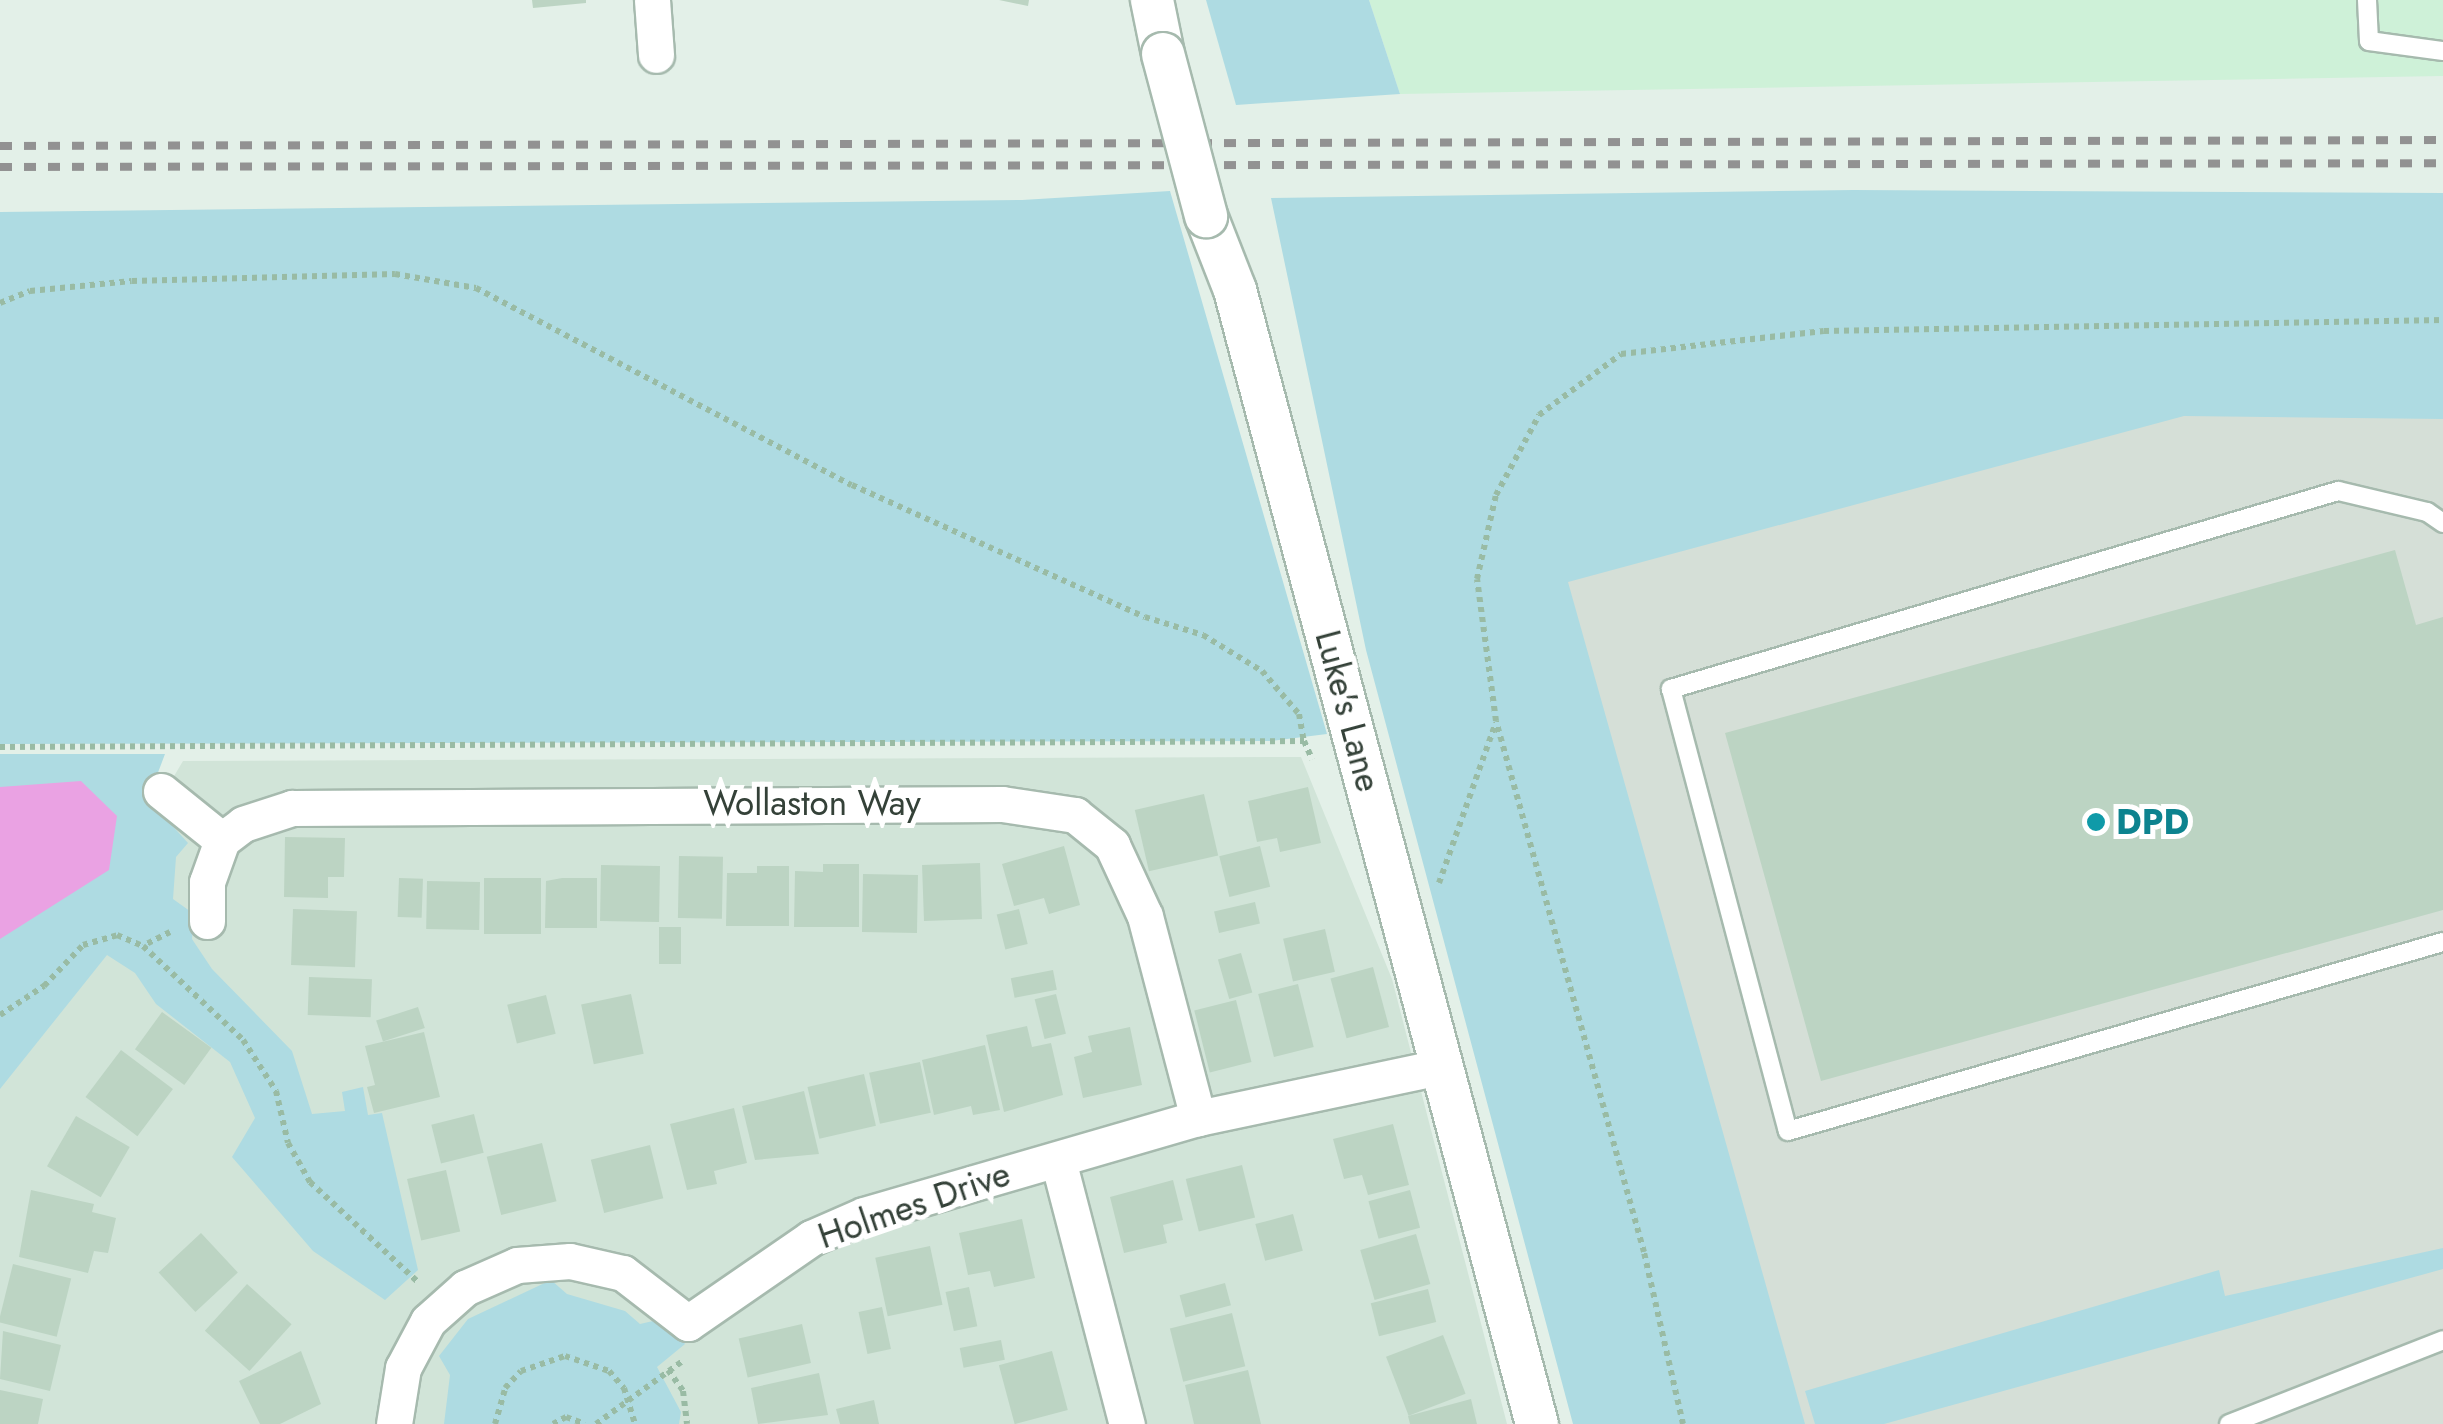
<!DOCTYPE html>
<html>
<head>
<meta charset="utf-8">
<style>
	body { margin:0 }
	#map { position:relative; width:2443px; height:1424px; overflow:hidden; background:#e3f0e8; font-family:Jost,sans-serif }
	div>[style] { position:absolute }
	[style*='--x'] { left:calc(var(--x)*1px); top:calc(var(--y)*1px); width:calc(var(--w)*1px); rotate:calc(var(--a)*1deg) }
	.residential>* { inset:0; background:#d1e4d8 }
	.commercial>* { inset:0; background:#cef1d8 }
	.industrial>* { inset:0; background:#d5dfd7 }
	.green>* { inset:0; background:#aedbe2 }
	.water>* { inset:0; background:#eaa2e3 }
	.building>* { inset:0; background:#bcd4c3; transform-origin:0 0 }
	.path>* { height:6px; margin-top:-3px; transform-origin:0; background:repeating-linear-gradient(90deg,#99bba4 0 5px,transparent 0 10px) }
	.roads { filter:drop-shadow(2px 0 #a6baae) drop-shadow(-2px 0 #a6baae) drop-shadow(0 2px #a6baae) drop-shadow(0 -2px #a6baae) }
	.service>* { height:18px; margin:-9px; padding:0 9px; transform-origin:9px; border-radius:9px; background:#fff }
	.minor>* { height:35px; margin:-17.5px; padding:0 17.5px; transform-origin:17.5px; border-radius:17.5px; background:#fff }
	.tertiary>* { height:42px; margin:-21px; padding:0 21px; transform-origin:21px; border-radius:21px; background:#fff }
	.rail>* { height:8px; margin-top:-4px; transform-origin:0; background:repeating-linear-gradient(90deg,#929292 0 12px,transparent 0 24px) }
	.bridges { filter:drop-shadow(2px 0 #a6baae) drop-shadow(-2px 0 #a6baae) drop-shadow(0 2px #a6baae) drop-shadow(0 -2px #a6baae) }
	.tertiary-bridge>* { height:42px; margin:-21px; padding:0 21px; transform-origin:21px; border-radius:21px; background:#fff }
	.dots>* { width:28px; height:28px; translate:-50% -50%; box-sizing:border-box; border:5px solid #fff; border-radius:50% }
	span { translate:-50% -50%; white-space:nowrap; text-align:center; line-height:1.15; -webkit-text-stroke:10px #fff; paint-order:stroke }
	.street-label { font-size:35px; color:#344138 }
	.culture-label { font-size:35px; color:#0d838f; font-weight:700 }
	.left { translate:0 -50%; text-align:left }
</style>
</head>
<body>
<div id="map">
	<div class="residential">
		<i style="clip-path:polygon(1301px 757px,1392px 979px,1507px 1424px,0 1424px,0 954px,112px 881px,183px 761px)"></i>
	</div>
	<div class="commercial">
		<i style="clip-path:polygon(1369px 0,2443px 0,2443px 76px,1400px 94px)"></i>
	</div>
	<div class="industrial">
		<i style="clip-path:polygon(2443px 329px,2443px 1424px,1709px 1424px,1575px 935px,1554px 417px)"></i>
	</div>
	<div class="green">
		<i style="clip-path:polygon(1206px 0,1369px 0,1400px 94px,1236px 105px)"></i>
		<i style="clip-path:polygon(1853px 190px,2443px 193px,2443px 419px,2184px 416px,1568px 582px,1805px 1424px,1573px 1424px,1366px 650px,1271px 198px)"></i>
		<i style="clip-path:polygon(1170px 191px,1327px 734px,1271px 741px,0 744px,0 212px,1022px 200px)"></i>
		<i style="clip-path:polygon(0 754px,165px 754px,148px 799px,188px 843px,176px 857px,173px 899px,194px 914px,192px 939px,212px 969px,292px 1051px,312px 1114px,345px 1111px,342px 1092px,363px 1087px,368px 1115px,382px 1113px,418px 1270px,385px 1300px,313px 1251px,232px 1157px,255px 1118px,230px 1062px,156px 1004px,135px 973px,107px 955px,0 1089px)"></i>
		<i style="clip-path:polygon(2443px 1248px,2443px 1269px,1884px 1424px,1815px 1424px,1805px 1391px,2219px 1270px,2225px 1296px)"></i>
		<i style="clip-path:polygon(551px 1280px,567px 1294px,625px 1311px,640px 1324px,666px 1318px,685px 1344px,657px 1367px,681px 1412px,679px 1424px,444px 1424px,450px 1375px,439px 1356px,468px 1319px)"></i>
	</div>
	<div class="water">
		<i style="clip-path:polygon(81px 781px,117px 816px,109px 870px,0 939px,0 787px)"></i>
	</div>
	<div class="building">
		<i style="clip-path:polygon(532px 0,586px 0,586px 3px,533px 8px)"></i>
		<i style="clip-path:polygon(999px 0,1029px 0,1028px 6px)"></i>
		<i style="clip-path:polygon(2395px 550px,2416px 625px,2443px 617px,2443px 910px,1821px 1081px,1725px 733px)"></i>
		<i style="clip-path:polygon(1308px 787px,1321px 843px,1280px 852px,1277px 838px,1257px 842px,1248px 801px)"></i>
		<i style="left:1204px;top:794px;width:63px;height:71px;rotate:77deg"></i>
		<i style="clip-path:polygon(285px 837px,345px 838px,344px 877px,328px 877px,328px 898px,284px 897px)"></i>
		<i style="clip-path:polygon(1064px 846px,1080px 905px,1049px 914px,1044px 898px,1014px 906px,1002px 864px)"></i>
		<i style="left:1260px;top:846px;width:42px;height:42px;rotate:76deg"></i>
		<i style="left:679px;top:856px;width:44px;height:62px;rotate:1deg"></i>
		<i style="left:980px;top:863px;width:56px;height:58px;rotate:88deg"></i>
		<i style="clip-path:polygon(823px 864px,859px 864px,859px 927px,794px 927px,795px 871px,823px 872px)"></i>
		<i style="left:660px;top:866px;width:56px;height:59px;rotate:91deg"></i>
		<i style="clip-path:polygon(757px 866px,789px 866px,789px 926px,726px 926px,727px 873px,757px 873px)"></i>
		<i style="left:863px;top:874px;width:55px;height:58px;rotate:1deg"></i>
		<i style="left:399px;top:878px;width:24px;height:39px;rotate:2deg"></i>
		<i style="left:484px;top:878px;width:57px;height:56px"></i>
		<i style="clip-path:polygon(562px 878px,597px 878px,597px 928px,545px 928px,546px 881px)"></i>
		<i style="left:427px;top:881px;width:53px;height:48px;rotate:1deg"></i>
		<i style="left:1255px;top:902px;width:22px;height:42px;rotate:77deg"></i>
		<i style="left:293px;top:909px;width:64px;height:56px;rotate:2deg"></i>
		<i style="left:1019px;top:909px;width:36px;height:23px;rotate:76deg"></i>
		<i style="left:659px;top:927px;width:22px;height:37px"></i>
		<i style="left:1325px;top:929px;width:44px;height:43px;rotate:77deg"></i>
		<i style="left:1241px;top:953px;width:41px;height:24px;rotate:74deg"></i>
		<i style="left:1373px;top:967px;width:62px;height:44px;rotate:75deg"></i>
		<i style="left:1053px;top:970px;width:20px;height:43px;rotate:79deg"></i>
		<i style="left:309px;top:977px;width:63px;height:38px;rotate:2deg"></i>
		<i style="left:1298px;top:984px;width:65px;height:41px;rotate:76deg"></i>
		<i style="left:631px;top:994px;width:61px;height:51px;rotate:78deg"></i>
		<i style="left:1056px;top:994px;width:41px;height:22px;rotate:76deg"></i>
		<i style="left:546px;top:995px;width:40px;height:40px;rotate:76deg"></i>
		<i style="left:1236px;top:1000px;width:64px;height:43px;rotate:76deg"></i>
		<i style="left:418px;top:1007px;width:22px;height:44px;rotate:72deg"></i>
		<i style="left:162px;top:1012px;width:61px;height:46px;rotate:36deg"></i>
		<i style="clip-path:polygon(1027px 1026px,1032px 1047px,1051px 1043px,1063px 1095px,1004px 1112px,986px 1035px)"></i>
		<i style="clip-path:polygon(1130px 1027px,1142px 1085px,1083px 1098px,1074px 1057px,1092px 1052px,1088px 1036px)"></i>
		<i style="clip-path:polygon(424px 1032px,440px 1097px,374px 1113px,367px 1087px,375px 1085px,365px 1046px)"></i>
		<i style="clip-path:polygon(985px 1045px,1000px 1110px,973px 1115px,971px 1106px,934px 1115px,922px 1060px)"></i>
		<i style="left:121px;top:1050px;width:65px;height:59px;rotate:37deg"></i>
		<i style="left:920px;top:1062px;width:52px;height:52px;rotate:78deg"></i>
		<i style="left:864px;top:1074px;width:53px;height:58px;rotate:77deg"></i>
		<i style="clip-path:polygon(804px 1091px,819px 1154px,755px 1160px,742px 1106px)"></i>
		<i style="clip-path:polygon(734px 1108px,747px 1163px,714px 1171px,717px 1184px,687px 1190px,670px 1124px)"></i>
		<i style="left:474px;top:1114px;width:40px;height:44px;rotate:76deg"></i>
		<i style="left:76px;top:1116px;width:62px;height:58px;rotate:30deg"></i>
		<i style="clip-path:polygon(1393px 1124px,1409px 1185px,1368px 1195px,1362px 1175px,1344px 1179px,1333px 1139px)"></i>
		<i style="left:542px;top:1143px;width:60px;height:57px;rotate:76deg"></i>
		<i style="left:650px;top:1145px;width:55px;height:61px;rotate:76deg"></i>
		<i style="left:1242px;top:1165px;width:54px;height:58px;rotate:76deg"></i>
		<i style="left:446px;top:1170px;width:63px;height:40px;rotate:77deg"></i>
		<i style="clip-path:polygon(1173px 1180px,1183px 1220px,1163px 1225px,1167px 1243px,1124px 1253px,1110px 1197px)"></i>
		<i style="clip-path:polygon(31px 1190px,94px 1204px,92px 1212px,116px 1218px,108px 1253px,94px 1251px,88px 1273px,19px 1257px)"></i>
		<i style="left:1410px;top:1190px;width:39px;height:43px;rotate:75deg"></i>
		<i style="left:1293px;top:1214px;width:38px;height:39px;rotate:75deg"></i>
		<i style="clip-path:polygon(1022px 1219px,1035px 1278px,994px 1287px,990px 1271px,968px 1275px,959px 1233px)"></i>
		<i style="left:201px;top:1233px;width:54px;height:58px;rotate:47deg"></i>
		<i style="left:1416px;top:1234px;width:52px;height:58px;rotate:74deg"></i>
		<i style="left:930px;top:1246px;width:60px;height:56px;rotate:78deg"></i>
		<i style="left:13px;top:1264px;width:60px;height:60px;rotate:14deg"></i>
		<i style="left:1225px;top:1283px;width:23px;height:47px;rotate:75deg"></i>
		<i style="left:247px;top:1284px;width:60px;height:63px;rotate:42deg"></i>
		<i style="left:969px;top:1287px;width:40px;height:24px;rotate:78deg"></i>
		<i style="left:1428px;top:1289px;width:34px;height:59px;rotate:76deg"></i>
		<i style="left:882px;top:1307px;width:43px;height:24px;rotate:78deg"></i>
		<i style="left:1232px;top:1313px;width:55px;height:64px;rotate:76deg"></i>
		<i style="left:802px;top:1324px;width:40px;height:65px;rotate:77deg"></i>
		<i style="clip-path:polygon(3px 1331px,61px 1345px,50px 1391px,0 1379px)"></i>
		<i style="left:1443px;top:1335px;width:63px;height:61px;rotate:69deg"></i>
		<i style="left:1001px;top:1340px;width:20px;height:42px;rotate:79deg"></i>
		<i style="clip-path:polygon(301px 1351px,321px 1404px,280px 1424px,260px 1424px,239px 1381px)"></i>
		<i style="left:1052px;top:1351px;width:61px;height:55px;rotate:75deg"></i>
		<i style="clip-path:polygon(1248px 1370px,1261px 1424px,1194px 1424px,1185px 1385px)"></i>
		<i style="clip-path:polygon(819px 1373px,828px 1415px,758px 1424px,751px 1388px)"></i>
		<i style="clip-path:polygon(0 1390px,43px 1399px,38px 1424px,0 1424px)"></i>
		<i style="clip-path:polygon(1471px 1399px,1477px 1424px,1410px 1424px,1408px 1416px)"></i>
		<i style="clip-path:polygon(874px 1400px,879px 1424px,840px 1424px,836px 1409px)"></i>
	</div>
	<div class="path">
		<i style="--x:0;--y:303;--w:32;--a:-22"></i>
		<i style="--x:30;--y:291;--w:102;--a:-5.6"></i>
		<i style="--x:132;--y:281;--w:263;--a:-1.5"></i>
		<i style="--x:395;--y:274;--w:82;--a:9.8"></i>
		<i style="--x:476;--y:288;--w:424;--a:27.7"></i>
		<i style="--x:852;--y:485;--w:321;--a:24.3"></i>
		<i style="--x:1145;--y:617;--w:61;--a:17.2"></i>
		<i style="--x:1203;--y:635;--w:69;--a:31.4"></i>
		<i style="--x:1262;--y:671;--w:57;--a:49.3"></i>
		<i style="--x:1299;--y:714;--w:27;--a:80"></i>
		<i style="--x:0;--y:747;--w:1304;--a:-0.26"></i>
		<i style="--x:1304;--y:741;--w:20;--a:66"></i>
		<i style="--x:1439;--y:883;--w:168;--a:-70.5"></i>
		<i style="--x:170;--y:932;--w:30;--a:153"></i>
		<i style="--x:143;--y:946;--w:137;--a:43.2"></i>
		<i style="--x:243;--y:1040;--w:61;--a:57.1"></i>
		<i style="--x:276;--y:1091;--w:53;--a:77"></i>
		<i style="--x:288;--y:1143;--w:45;--a:60.6"></i>
		<i style="--x:310;--y:1182;--w:146;--a:42.8"></i>
		<i style="--x:0;--y:1015;--w:53;--a:-33.4"></i>
		<i style="--x:44;--y:986;--w:57;--a:-46.4"></i>
		<i style="--x:83;--y:945;--w:35;--a:-16"></i>
		<i style="--x:117;--y:935;--w:28;--a:23"></i>
		<i style="--x:668;--y:1370;--w:26;--a:54"></i>
		<i style="--x:683;--y:1391;--w:33;--a:83"></i>
		<i style="--x:495;--y:1424;--w:37;--a:-74"></i>
		<i style="--x:505;--y:1388;--w:23;--a:-47"></i>
		<i style="--x:521;--y:1371;--w:46;--a:-18.8"></i>
		<i style="--x:565;--y:1356;--w:46;--a:18.8"></i>
		<i style="--x:609;--y:1371;--w:23;--a:49"></i>
		<i style="--x:624;--y:1388;--w:38;--a:73"></i>
		<i style="--x:553;--y:1424;--w:15;--a:-28"></i>
		<i style="--x:566;--y:1417;--w:20;--a:20"></i>
		<i style="--x:596;--y:1424;--w:109;--a:-36"></i>
		<i style="--x:1683;--y:1424;--w:176;--a:-102.8"></i>
		<i style="--x:1644;--y:1252;--w:551;--a:-105.57"></i>
		<i style="--x:1496;--y:721;--w:143;--a:-97.6"></i>
		<i style="--x:1477;--y:579;--w:86;--a:-77.3"></i>
		<i style="--x:1496;--y:495;--w:91;--a:-61.7"></i>
		<i style="--x:1539;--y:415;--w:102;--a:-36.6"></i>
		<i style="--x:1621;--y:354;--w:204;--a:-6.5"></i>
		<i style="--x:1824;--y:331;--w:619;--a:-1.02"></i>
	</div>
	<div class="roads">
		<div class="service">
			<i style="--x:2367;--y:0;--w:41;--a:87.2"></i>
			<i style="--x:2369;--y:41;--w:75;--a:7.7"></i>
			<i style="--x:2443;--y:523;--w:19;--a:-145"></i>
			<i style="--x:2427;--y:512;--w:91;--a:-166.7"></i>
			<i style="--x:2338;--y:491;--w:696;--a:163.47"></i>
			<i style="--x:1671;--y:689;--w:457;--a:75.2"></i>
			<i style="--x:1788;--y:1131;--w:682;--a:-16.1"></i>
			<i style="--x:2229;--y:1424;--w:230;--a:-21.4"></i>
		</div>
		<div class="minor">
			<i style="--x:652;--y:0;--w:55;--a:85.8"></i>
			<i style="--x:161;--y:791;--w:78;--a:38.8"></i>
			<i style="--x:207;--y:921;--w:39;--a:-90"></i>
			<i style="--x:207;--y:882;--w:45;--a:-70.3"></i>
			<i style="--x:222;--y:840;--w:26;--a:-37"></i>
			<i style="--x:243;--y:824;--w:52;--a:-18.1"></i>
			<i style="--x:292;--y:808;--w:710;--a:-0.32"></i>
			<i style="--x:1002;--y:804;--w:74;--a:8.6"></i>
			<i style="--x:1075;--y:815;--w:48;--a:39"></i>
			<i style="--x:1112;--y:845;--w:78;--a:65.1"></i>
			<i style="--x:1145;--y:916;--w:209;--a:75.3"></i>
			<i style="--x:1058;--y:1160;--w:273;--a:75.4"></i>
			<i style="--x:394;--y:1424;--w:57;--a:-80.9"></i>
			<i style="--x:403;--y:1368;--w:53;--a:-62"></i>
			<i style="--x:428;--y:1321;--w:50;--a:-41.7"></i>
			<i style="--x:465;--y:1288;--w:57;--a:-23.9"></i>
			<i style="--x:517;--y:1265;--w:53;--a:-4.3"></i>
			<i style="--x:570;--y:1261;--w:54;--a:12.8"></i>
			<i style="--x:623;--y:1273;--w:82;--a:37.6"></i>
			<i style="--x:688;--y:1323;--w:150;--a:-34.6"></i>
			<i style="--x:811;--y:1238;--w:58;--a:-23.5"></i>
			<i style="--x:864;--y:1215;--w:348;--a:-16.2"></i>
			<i style="--x:1198;--y:1118;--w:247;--a:-11.9"></i>
		</div>
		<div class="tertiary">
			<i style="--x:1152;--y:0;--w:55;--a:78.5"></i>
			<i style="--x:1206;--y:216;--w:79;--a:68.6"></i>
			<i style="--x:1235;--y:290;--w:1174;--a:75.09"></i>
		</div>
	</div>
	<div class="rail">
		<i style="--x:0;--y:146;--w:2443;--a:-0.14"></i>
		<i style="--x:0;--y:167;--w:2443;--a:-0.09"></i>
	</div>
	<div class="bridges">
		<div class="tertiary-bridge">
			<i style="--x:1163;--y:54;--w:168;--a:75.1"></i>
		</div>
	</div>
	<div class="dots">
		<i style="left:2096px;top:822px;background:#0f9aa8"></i>
	</div>
	<div class="street-label">
		<span style="left:1348px;top:711px;rotate:75deg">Luke's Lane</span>
		<span style="left:812px;top:803px">Wollaston Way</span>
		<span style="left:914px;top:1205px;rotate:-19deg">Holmes Drive</span>
	</div>
	<div class="culture-label">
		<span class="left" style="left:2116px;top:822px">DPD</span>
	</div>
</div>
</body>
</html>
